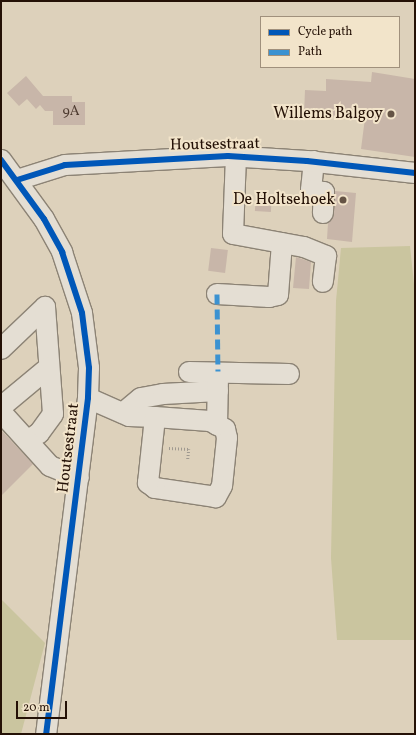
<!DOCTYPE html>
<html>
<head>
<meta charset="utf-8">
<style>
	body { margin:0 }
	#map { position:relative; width:416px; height:735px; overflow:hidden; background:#ddd1bb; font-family:Vollkorn,serif }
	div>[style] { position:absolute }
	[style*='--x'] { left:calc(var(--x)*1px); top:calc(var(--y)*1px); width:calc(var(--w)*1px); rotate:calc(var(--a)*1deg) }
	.green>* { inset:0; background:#cac59f }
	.building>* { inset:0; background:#c8b6a9; transform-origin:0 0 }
	.path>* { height:2.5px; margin-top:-1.25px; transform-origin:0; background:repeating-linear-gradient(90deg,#9f9990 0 1px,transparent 0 3px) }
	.roads { filter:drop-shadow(1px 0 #8c8375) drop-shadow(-1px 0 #8c8375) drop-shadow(0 1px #8c8375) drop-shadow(0 -1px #8c8375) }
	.minor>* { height:20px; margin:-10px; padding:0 10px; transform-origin:10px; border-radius:10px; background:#e4ded3 }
	.quiet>* { height:5px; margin-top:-2.5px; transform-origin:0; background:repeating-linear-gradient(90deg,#3b92d1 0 10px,transparent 0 15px) }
	.cycleway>* { height:6px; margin:-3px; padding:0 3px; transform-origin:3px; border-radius:3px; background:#0057b8 }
	.dots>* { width:11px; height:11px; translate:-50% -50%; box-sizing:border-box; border:2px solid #f2e4ca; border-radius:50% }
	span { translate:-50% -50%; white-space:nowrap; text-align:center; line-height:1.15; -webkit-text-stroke:4px #f2e4ca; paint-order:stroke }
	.number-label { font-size:14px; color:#4d3a2f }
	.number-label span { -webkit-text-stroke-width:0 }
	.poi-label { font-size:16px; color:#241106 }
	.right { translate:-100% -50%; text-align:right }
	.street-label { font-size:16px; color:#241106 }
	.frame { position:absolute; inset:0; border:2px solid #241106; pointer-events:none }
	.legend { position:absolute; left:260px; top:16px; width:140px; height:52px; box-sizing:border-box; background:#f2e4ca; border:1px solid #a0907c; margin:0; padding:5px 7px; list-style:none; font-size:12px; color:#241106 }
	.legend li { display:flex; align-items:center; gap:8px; height:20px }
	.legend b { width:20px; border:1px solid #a0907c }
	.scale { position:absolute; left:16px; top:701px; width:51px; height:18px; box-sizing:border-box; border:2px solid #241106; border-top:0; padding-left:5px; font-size:12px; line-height:14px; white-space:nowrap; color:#241106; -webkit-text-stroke:3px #f2e4ca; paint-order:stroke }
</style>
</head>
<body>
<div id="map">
	<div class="green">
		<i style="clip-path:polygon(410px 246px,415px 294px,415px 640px,337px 640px,331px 558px,336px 301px,341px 248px)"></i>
		<i style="clip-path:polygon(1px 599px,45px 643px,21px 734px,1px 734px)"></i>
	</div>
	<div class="building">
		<i style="clip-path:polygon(372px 72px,415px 79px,415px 157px,361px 149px,365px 118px,304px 115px,305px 90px,326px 91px,326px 79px,371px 82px)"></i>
		<i style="clip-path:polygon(26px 76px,43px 96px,72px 96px,72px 102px,85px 102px,85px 125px,53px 125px,53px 111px,45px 111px,40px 105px,36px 109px,27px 99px,19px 106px,7px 93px)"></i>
		<i style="clip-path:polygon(335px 191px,356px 193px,352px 242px,327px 239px,328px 223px,334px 214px)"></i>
		<i style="left:256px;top:195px;width:16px;height:16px;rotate:4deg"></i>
		<i style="left:211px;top:248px;width:17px;height:23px;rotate:7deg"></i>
		<i style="clip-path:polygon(296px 257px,311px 262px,309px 289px,293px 288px)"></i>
		<i style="clip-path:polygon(1px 430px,33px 464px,1px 496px)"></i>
	</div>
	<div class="path">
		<i style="--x:169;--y:448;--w:20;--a:3"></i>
		<i style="--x:189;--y:449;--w:10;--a:96"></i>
	</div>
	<div class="roads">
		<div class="minor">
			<i style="--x:236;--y:156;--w:78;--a:92.2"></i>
			<i style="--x:233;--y:234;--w:72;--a:10.4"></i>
			<i style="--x:304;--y:247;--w:24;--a:22"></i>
			<i style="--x:326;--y:256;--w:26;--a:97"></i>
			<i style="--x:1;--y:160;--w:73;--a:53.9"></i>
			<i style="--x:44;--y:219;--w:38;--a:61"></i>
			<i style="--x:62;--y:252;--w:64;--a:71.8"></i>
			<i style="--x:82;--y:313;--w:55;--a:82.7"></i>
			<i style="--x:89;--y:368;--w:30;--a:92"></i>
			<i style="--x:88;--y:398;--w:339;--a:97.1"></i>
			<i style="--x:314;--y:161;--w:29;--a:96"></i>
			<i style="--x:311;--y:190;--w:13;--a:9"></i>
			<i style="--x:324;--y:192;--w:21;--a:93"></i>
			<i style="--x:17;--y:180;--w:50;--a:-17.4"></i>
			<i style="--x:65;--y:165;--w:163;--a:-3.2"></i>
			<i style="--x:228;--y:156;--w:79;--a:3.6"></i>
			<i style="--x:307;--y:161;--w:109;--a:6.3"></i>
			<i style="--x:217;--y:294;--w:52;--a:3.3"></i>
			<i style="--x:269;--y:297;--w:9;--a:-13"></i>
			<i style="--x:278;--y:295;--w:52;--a:-85.6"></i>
			<i style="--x:1;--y:349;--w:61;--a:-43.7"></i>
			<i style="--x:45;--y:307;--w:107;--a:85.7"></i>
			<i style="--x:53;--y:414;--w:24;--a:126"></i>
			<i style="--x:39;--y:433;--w:14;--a:146"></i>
			<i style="--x:189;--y:372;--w:100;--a:1.1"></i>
			<i style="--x:88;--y:398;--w:45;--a:23.7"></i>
			<i style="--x:129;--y:416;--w:26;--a:2"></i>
			<i style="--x:155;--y:417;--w:55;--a:4.2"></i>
			<i style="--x:210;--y:421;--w:17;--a:28"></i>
			<i style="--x:225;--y:429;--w:9;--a:77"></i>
			<i style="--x:227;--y:438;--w:48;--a:95.9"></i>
			<i style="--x:222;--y:486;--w:13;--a:119"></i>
			<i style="--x:216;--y:497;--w:62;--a:-171.6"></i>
			<i style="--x:155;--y:488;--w:9;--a:-144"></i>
			<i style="--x:148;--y:483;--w:66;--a:-83.9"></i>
			<i style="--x:1;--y:407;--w:62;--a:-39.8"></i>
			<i style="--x:1;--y:412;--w:73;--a:47.8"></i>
			<i style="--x:50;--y:466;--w:31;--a:22"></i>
			<i style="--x:123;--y:413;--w:23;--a:-40"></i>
			<i style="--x:141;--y:398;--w:22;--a:-10"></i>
			<i style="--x:163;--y:394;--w:55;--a:-3.1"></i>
			<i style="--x:217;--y:425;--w:48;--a:-88.8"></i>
		</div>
	</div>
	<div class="quiet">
		<i style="--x:217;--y:294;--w:77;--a:89.3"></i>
	</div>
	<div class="cycleway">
		<i style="--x:1;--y:160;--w:73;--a:53.9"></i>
		<i style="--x:44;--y:219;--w:38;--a:61"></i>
		<i style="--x:62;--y:252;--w:64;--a:71.8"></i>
		<i style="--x:82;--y:313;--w:55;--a:82.7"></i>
		<i style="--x:89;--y:368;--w:30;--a:92"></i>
		<i style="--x:88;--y:398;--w:339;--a:97.1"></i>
		<i style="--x:17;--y:180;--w:50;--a:-17.4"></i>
		<i style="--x:65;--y:165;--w:163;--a:-3.2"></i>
		<i style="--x:228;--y:156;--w:79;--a:3.6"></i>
		<i style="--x:307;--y:161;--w:109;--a:6.3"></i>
	</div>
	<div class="dots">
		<i style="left:391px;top:114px;background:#655445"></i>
		<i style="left:343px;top:200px;background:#655445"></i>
	</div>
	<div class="number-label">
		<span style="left:71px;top:112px">9A</span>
	</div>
	<div class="poi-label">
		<span class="right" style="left:383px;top:114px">Willems Balgoy</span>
		<span class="right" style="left:335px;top:200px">De Holtsehoek</span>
	</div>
	<div class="street-label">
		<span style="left:215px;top:145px;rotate:-1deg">Houtsestraat</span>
		<span style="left:69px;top:448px;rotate:-83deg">Houtsestraat</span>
	</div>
	<div class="frame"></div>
	<ul class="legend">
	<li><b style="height:5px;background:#0057b8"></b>Cycle path</li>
	<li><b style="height:5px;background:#3b92d1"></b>Path</li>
	</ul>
	<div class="scale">20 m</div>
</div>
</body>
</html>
